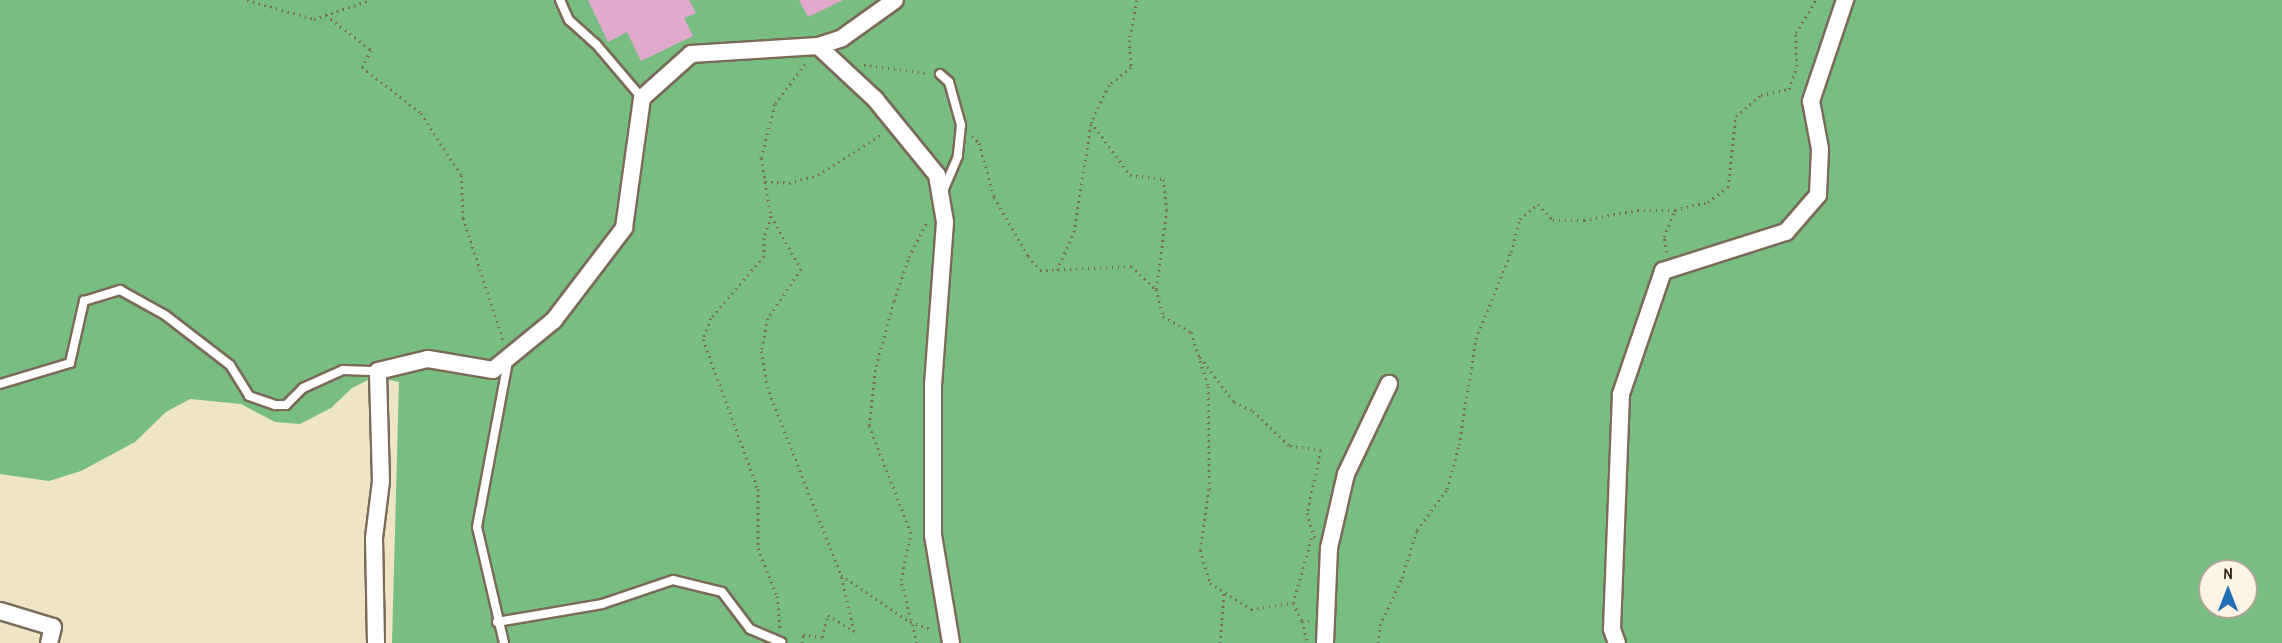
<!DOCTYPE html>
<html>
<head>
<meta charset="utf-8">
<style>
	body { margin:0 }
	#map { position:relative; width:2282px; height:643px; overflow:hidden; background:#eee5c6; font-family:"Patrick Hand",sans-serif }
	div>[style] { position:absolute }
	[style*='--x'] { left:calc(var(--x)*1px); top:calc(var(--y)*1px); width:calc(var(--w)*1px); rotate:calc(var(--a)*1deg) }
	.forest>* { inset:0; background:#78be82 }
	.building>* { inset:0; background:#e2a9cf }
	.path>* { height:3px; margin-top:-1.5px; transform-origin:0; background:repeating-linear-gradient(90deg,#7a6b59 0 1.5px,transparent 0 6px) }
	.roads { filter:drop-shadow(2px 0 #7a6b59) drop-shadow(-2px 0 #7a6b59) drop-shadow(0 2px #7a6b59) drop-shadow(0 -2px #7a6b59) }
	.lane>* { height:8px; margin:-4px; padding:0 4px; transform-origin:4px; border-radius:4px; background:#fff }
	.street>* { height:16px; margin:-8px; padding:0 8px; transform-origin:8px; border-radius:8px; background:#fff }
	span { translate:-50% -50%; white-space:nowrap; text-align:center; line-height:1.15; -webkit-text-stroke:4.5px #fcf5e5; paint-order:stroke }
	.north { position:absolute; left:2198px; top:559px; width:60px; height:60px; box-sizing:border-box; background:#fcf5e5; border:2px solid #afa495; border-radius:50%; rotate:0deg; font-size:16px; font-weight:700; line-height:24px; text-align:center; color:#3b2a1e }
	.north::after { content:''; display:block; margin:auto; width:21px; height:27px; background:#1f6fb2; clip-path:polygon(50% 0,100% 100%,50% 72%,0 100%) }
</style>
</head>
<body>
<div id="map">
	<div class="forest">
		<i style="clip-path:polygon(evenodd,0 0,2282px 0,2282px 643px,392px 643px,399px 382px,374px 377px,352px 388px,331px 408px,300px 424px,275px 422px,241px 404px,190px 399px,166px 412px,135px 442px,81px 471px,49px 481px,0 474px,0 0,2210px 571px,2246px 571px,2246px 607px,2210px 607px,2210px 571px)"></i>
	</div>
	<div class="building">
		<i style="clip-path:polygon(588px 0,689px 0,696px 13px,684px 18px,693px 36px,641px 61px,627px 32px,608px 42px)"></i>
		<i style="clip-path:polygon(799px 0,843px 0,808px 17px)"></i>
	</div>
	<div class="path">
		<i style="--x:247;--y:0;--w:70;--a:15.8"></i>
		<i style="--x:314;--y:19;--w:59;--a:-18.7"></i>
		<i style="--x:1137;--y:0;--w:41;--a:101.3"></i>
		<i style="--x:1129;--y:40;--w:27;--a:86"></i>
		<i style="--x:1131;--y:67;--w:28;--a:141"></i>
		<i style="--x:1109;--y:85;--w:41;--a:115.9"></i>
		<i style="--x:1091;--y:122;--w:66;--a:53.7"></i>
		<i style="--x:1130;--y:175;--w:33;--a:7"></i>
		<i style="--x:1163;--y:179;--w:31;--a:83"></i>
		<i style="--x:1167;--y:210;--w:80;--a:97.9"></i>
		<i style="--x:1156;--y:289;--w:28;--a:75"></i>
		<i style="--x:1163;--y:316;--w:32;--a:30"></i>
		<i style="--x:1191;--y:332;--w:57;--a:72.5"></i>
		<i style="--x:1208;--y:386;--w:103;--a:89.4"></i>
		<i style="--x:1209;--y:489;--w:62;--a:98.4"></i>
		<i style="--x:1200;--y:550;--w:34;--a:73"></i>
		<i style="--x:1210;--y:583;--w:49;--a:32.4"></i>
		<i style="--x:1251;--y:609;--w:42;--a:-8.1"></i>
		<i style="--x:1293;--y:603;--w:20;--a:63"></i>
		<i style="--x:1302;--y:621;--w:7;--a:0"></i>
		<i style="--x:326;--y:15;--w:57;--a:37.9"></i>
		<i style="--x:371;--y:50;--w:19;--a:118"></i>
		<i style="--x:362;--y:67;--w:75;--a:37.9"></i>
		<i style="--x:421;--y:113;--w:74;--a:57.2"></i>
		<i style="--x:461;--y:175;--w:43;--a:87.3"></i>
		<i style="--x:463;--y:218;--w:128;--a:71.8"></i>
		<i style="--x:805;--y:64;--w:50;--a:126.9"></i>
		<i style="--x:775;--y:104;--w:56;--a:104.5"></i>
		<i style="--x:761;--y:158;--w:59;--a:80.2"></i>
		<i style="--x:771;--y:216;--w:61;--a:60.5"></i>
		<i style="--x:801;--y:269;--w:59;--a:124"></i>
		<i style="--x:768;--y:318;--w:34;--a:102"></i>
		<i style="--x:761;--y:351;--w:42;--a:79"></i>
		<i style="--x:769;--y:392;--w:197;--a:68.5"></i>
		<i style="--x:864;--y:65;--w:65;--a:7"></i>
		<i style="--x:972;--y:136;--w:10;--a:45"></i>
		<i style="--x:979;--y:143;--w:56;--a:74.5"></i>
		<i style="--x:994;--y:197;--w:68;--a:60"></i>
		<i style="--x:1028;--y:256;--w:18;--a:49"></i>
		<i style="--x:1040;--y:270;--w:91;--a:-2.5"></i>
		<i style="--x:1131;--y:266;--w:34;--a:43"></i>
		<i style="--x:765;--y:182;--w:24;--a:2"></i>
		<i style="--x:789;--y:183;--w:30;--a:-15"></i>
		<i style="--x:818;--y:175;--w:76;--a:-32.6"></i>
		<i style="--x:771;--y:216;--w:23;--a:108"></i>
		<i style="--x:764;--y:238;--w:18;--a:90"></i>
		<i style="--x:764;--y:256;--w:82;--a:130.5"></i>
		<i style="--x:711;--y:318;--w:22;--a:111"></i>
		<i style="--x:703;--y:339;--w:160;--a:69.9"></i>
		<i style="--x:758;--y:489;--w:59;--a:90"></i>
		<i style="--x:758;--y:548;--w:52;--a:68.4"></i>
		<i style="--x:777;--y:596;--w:32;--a:85"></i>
		<i style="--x:1667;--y:252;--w:15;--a:-101"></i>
		<i style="--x:1664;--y:237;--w:29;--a:-68"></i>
		<i style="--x:1675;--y:210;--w:34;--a:-14"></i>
		<i style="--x:1708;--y:202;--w:25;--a:-37"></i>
		<i style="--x:1728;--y:187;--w:71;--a:-83.6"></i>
		<i style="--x:1736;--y:116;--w:33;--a:-40"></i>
		<i style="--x:1761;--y:95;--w:29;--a:-12"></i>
		<i style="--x:1789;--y:89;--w:24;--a:-71"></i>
		<i style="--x:1797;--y:66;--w:33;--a:-92"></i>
		<i style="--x:1796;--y:33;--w:39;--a:-59"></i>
		<i style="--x:1057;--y:270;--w:42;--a:-65.9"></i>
		<i style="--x:1074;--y:232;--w:109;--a:-81.1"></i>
		<i style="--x:1200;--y:357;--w:56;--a:52.9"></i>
		<i style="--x:1234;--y:402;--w:21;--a:25"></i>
		<i style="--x:1253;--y:411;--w:51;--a:43.4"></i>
		<i style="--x:1290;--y:446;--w:31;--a:7"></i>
		<i style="--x:1321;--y:450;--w:65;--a:102.5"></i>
		<i style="--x:1307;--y:513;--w:27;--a:73"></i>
		<i style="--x:1293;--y:603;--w:69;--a:-73.9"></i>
		<i style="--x:1302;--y:621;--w:21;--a:76"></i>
		<i style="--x:802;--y:643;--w:8;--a:-83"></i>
		<i style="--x:803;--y:635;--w:19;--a:6"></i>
		<i style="--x:822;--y:637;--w:23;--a:-75"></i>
		<i style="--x:828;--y:615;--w:31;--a:32"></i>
		<i style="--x:854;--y:631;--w:57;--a:-103.1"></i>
		<i style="--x:841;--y:575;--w:83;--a:34.3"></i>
		<i style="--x:910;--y:622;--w:23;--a:18"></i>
		<i style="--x:917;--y:643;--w:65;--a:-104.3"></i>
		<i style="--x:901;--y:580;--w:48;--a:-78"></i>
		<i style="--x:911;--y:533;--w:116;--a:-111.3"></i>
		<i style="--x:869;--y:425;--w:59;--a:-83.2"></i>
		<i style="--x:876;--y:366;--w:67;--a:-74.5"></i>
		<i style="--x:894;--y:301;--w:46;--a:-71.2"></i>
		<i style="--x:909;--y:257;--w:39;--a:-63"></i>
		<i style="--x:1220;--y:643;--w:51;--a:-85.5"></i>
		<i style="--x:1378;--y:643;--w:18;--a:-84"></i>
		<i style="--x:1380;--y:625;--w:52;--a:-64.9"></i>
		<i style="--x:1402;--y:578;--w:50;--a:-72.6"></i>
		<i style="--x:1417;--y:530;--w:51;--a:-53.8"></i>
		<i style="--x:1447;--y:489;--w:46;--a:-74.7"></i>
		<i style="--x:1459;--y:445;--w:107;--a:-80.9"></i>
		<i style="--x:1476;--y:339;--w:94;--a:-68.1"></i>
		<i style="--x:1511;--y:252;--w:34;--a:-75"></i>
		<i style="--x:1520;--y:219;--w:23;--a:-40"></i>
		<i style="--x:1538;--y:204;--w:22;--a:47"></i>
		<i style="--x:1553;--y:220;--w:31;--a:0"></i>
		<i style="--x:1584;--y:220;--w:55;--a:-10.5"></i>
		<i style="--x:1638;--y:210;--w:37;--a:0"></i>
	</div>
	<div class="roads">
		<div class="lane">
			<i style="--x:560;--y:0;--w:22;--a:66"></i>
			<i style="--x:569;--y:20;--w:36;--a:42"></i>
			<i style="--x:596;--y:44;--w:71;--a:49.6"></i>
			<i style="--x:940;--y:74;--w:12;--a:42"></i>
			<i style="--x:949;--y:82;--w:45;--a:74.4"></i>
			<i style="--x:961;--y:125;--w:31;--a:96"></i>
			<i style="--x:958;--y:156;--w:38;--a:113"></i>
			<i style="--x:0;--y:384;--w:73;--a:-16.7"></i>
			<i style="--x:70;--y:363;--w:64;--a:-77.3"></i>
			<i style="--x:84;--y:301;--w:38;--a:-17"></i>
			<i style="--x:120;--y:290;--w:51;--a:29.1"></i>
			<i style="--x:165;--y:315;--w:82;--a:37.6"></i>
			<i style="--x:230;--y:365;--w:36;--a:58"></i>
			<i style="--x:249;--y:396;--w:28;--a:19"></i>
			<i style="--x:275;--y:405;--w:11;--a:0"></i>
			<i style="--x:286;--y:405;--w:24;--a:-45"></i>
			<i style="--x:303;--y:388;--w:44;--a:-24.2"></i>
			<i style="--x:343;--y:370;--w:35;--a:2"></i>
			<i style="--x:497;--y:622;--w:107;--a:-9.7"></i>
			<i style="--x:602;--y:604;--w:75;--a:-18.7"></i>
			<i style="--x:673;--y:580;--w:50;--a:13.8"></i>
			<i style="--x:722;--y:592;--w:46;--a:52.9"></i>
			<i style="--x:750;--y:629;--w:34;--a:23"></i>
			<i style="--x:504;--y:643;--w:119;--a:-103.1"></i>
			<i style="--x:477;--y:527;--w:169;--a:-79.4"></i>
		</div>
		<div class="street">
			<i style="--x:818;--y:46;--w:78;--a:42.9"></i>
			<i style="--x:875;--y:99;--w:98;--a:50.8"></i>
			<i style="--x:937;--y:175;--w:48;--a:80.3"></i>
			<i style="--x:945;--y:222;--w:162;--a:94.2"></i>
			<i style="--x:933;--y:384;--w:151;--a:90"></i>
			<i style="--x:933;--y:535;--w:109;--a:80.5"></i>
			<i style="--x:0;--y:611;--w:55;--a:16.8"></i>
			<i style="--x:53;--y:627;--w:16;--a:104"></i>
			<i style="--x:376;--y:643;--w:105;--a:-91.1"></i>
			<i style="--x:374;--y:538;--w:57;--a:-83"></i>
			<i style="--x:381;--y:481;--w:110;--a:-91.6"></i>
			<i style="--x:378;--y:371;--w:51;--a:-13.5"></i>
			<i style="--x:428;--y:359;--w:66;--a:9.6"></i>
			<i style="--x:493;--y:370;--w:79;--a:-39.3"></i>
			<i style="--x:554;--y:320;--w:116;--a:-52.7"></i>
			<i style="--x:624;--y:228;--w:131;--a:-82.1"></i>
			<i style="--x:642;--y:98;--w:66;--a:-41.9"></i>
			<i style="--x:691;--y:54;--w:127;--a:-3.6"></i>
			<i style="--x:818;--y:46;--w:25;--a:-18"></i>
			<i style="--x:842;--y:38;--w:65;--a:-35.6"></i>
			<i style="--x:1325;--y:643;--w:95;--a:-87.6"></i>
			<i style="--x:1329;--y:548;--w:76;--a:-77.1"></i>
			<i style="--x:1346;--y:474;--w:100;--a:-64.5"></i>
			<i style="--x:1617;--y:643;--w:15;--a:-110"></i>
			<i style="--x:1612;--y:629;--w:235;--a:-87.8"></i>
			<i style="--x:1621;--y:394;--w:130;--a:-71.1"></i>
			<i style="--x:1663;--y:271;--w:129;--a:-17.6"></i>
			<i style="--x:1786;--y:232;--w:49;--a:-49.1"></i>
			<i style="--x:1818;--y:195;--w:46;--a:-87.5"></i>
			<i style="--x:1820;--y:149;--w:49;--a:-100.6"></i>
			<i style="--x:1811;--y:101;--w:107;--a:-71.4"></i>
		</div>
	</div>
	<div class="north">N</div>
</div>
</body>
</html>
